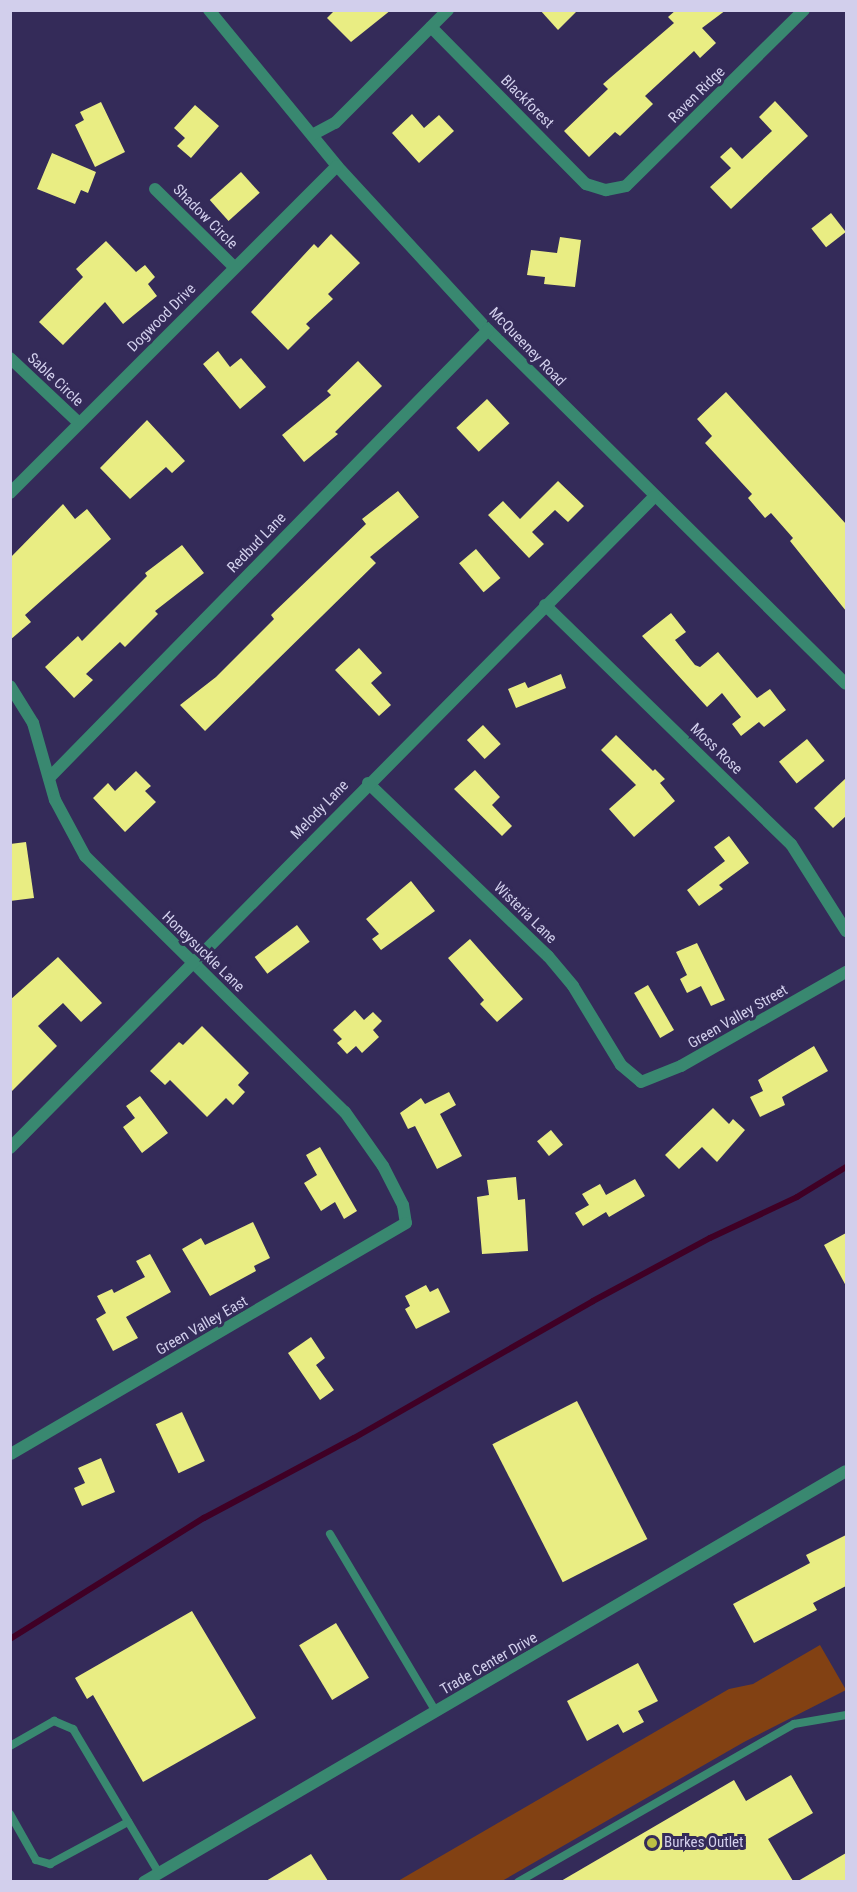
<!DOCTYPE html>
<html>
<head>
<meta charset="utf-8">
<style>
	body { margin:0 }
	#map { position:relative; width:857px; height:1892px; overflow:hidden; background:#342b59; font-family:"Roboto Condensed",sans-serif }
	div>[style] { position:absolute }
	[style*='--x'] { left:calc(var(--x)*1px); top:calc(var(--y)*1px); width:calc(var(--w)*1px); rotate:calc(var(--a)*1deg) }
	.green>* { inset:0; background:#824113 }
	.stream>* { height:6px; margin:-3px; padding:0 3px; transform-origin:3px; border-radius:3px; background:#3f0025 }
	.building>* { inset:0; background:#e9ed83; transform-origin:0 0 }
	.service>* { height:8px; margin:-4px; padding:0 4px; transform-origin:4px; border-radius:4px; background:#398870 }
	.minor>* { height:12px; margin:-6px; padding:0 6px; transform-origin:6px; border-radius:6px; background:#398870 }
	.dots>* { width:16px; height:16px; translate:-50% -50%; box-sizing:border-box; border:3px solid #342b59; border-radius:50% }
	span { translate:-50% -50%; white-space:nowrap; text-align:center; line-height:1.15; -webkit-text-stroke:6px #342b59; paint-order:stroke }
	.street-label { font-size:15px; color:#d2cfec }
	.poi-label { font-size:15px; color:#d2cfec }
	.left { translate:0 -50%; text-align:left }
	.frame { position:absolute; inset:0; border:12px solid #d2cfec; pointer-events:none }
</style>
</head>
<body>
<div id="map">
	<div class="green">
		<i style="clip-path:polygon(820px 1645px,846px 1690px,744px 1742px,502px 1881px,398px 1881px,729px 1689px,753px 1684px)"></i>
	</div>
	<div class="stream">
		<i style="--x:10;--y:1639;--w:229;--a:-32"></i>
		<i style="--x:204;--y:1518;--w:170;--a:-28.1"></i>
		<i style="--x:354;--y:1438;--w:275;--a:-29.8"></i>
		<i style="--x:593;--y:1301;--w:133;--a:-28.3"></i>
		<i style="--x:710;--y:1238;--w:96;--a:-25.2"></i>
		<i style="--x:797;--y:1197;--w:57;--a:-31.5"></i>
	</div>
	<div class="building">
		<i style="clip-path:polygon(335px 10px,391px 10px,351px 42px,327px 18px)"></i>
		<i style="clip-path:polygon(540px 10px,578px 10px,558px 30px)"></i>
		<i style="clip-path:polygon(676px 10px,726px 10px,702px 28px,716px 43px,700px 58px,694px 51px,645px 96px,653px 104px,620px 136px,615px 132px,589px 157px,564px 131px,608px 89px,603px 84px,674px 23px,668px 17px)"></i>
		<i style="clip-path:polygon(775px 101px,808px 136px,731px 209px,710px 187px,731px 168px,720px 157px,731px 147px,742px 159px,772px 131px,759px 117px)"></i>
		<i style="clip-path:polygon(101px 102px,125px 152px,95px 167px,75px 125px,84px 120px,80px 112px)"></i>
		<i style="clip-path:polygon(195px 105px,219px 126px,191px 158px,177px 146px,185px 138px,174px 128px)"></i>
		<i style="clip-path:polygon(412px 114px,424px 128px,439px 115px,454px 131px,419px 163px,392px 133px)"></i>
		<i style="clip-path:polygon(52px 153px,96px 172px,88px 193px,81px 190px,75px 204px,37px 189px)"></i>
		<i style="left:241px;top:172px;width:28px;height:42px;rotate:48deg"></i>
		<i style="left:831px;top:213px;width:24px;height:25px;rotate:52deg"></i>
		<i style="clip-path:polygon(331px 234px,360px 263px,328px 294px,333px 299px,306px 324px,310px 328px,288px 350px,251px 312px,314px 244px,318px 248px)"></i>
		<i style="clip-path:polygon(560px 237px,581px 240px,575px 287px,544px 284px,545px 277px,527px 275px,531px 250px,557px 253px)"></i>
		<i style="clip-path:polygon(106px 241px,136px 272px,145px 265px,155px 277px,148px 284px,157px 296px,123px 324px,105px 302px,63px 345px,39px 322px,83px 277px,76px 269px)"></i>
		<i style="clip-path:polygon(218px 351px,230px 367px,241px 358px,266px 387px,240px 409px,203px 364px)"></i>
		<i style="clip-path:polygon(358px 361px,382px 386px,335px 432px,338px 434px,304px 462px,282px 435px,331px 395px,327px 391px)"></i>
		<i style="clip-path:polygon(726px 392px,846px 524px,846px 611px,790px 541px,793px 538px,771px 513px,765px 518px,748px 498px,752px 494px,705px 443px,712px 436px,697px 419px)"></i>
		<i style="left:487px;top:399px;width:33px;height:42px;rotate:47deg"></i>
		<i style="clip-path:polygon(147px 420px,185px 461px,172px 473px,166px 467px,130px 499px,100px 468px)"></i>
		<i style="clip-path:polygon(558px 481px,584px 506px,568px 522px,555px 510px,532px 532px,544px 544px,529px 558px,488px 515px,503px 501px,520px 519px)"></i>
		<i style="clip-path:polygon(398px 491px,419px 517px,370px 557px,376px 563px,205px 731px,180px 705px,216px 677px,274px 619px,271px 615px,366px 524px,362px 519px)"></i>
		<i style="clip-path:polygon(63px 504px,75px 519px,87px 509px,111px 539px,25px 615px,31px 622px,10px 640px,10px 558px)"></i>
		<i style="clip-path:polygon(182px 545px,204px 573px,155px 611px,158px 614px,125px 647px,120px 642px,86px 674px,93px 680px,74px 698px,45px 667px,78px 636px,82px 641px,147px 576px,145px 573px)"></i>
		<i style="left:476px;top:549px;width:38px;height:22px;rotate:50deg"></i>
		<i style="clip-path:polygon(671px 613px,686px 632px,675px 640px,695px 665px,700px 667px,718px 652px,757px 698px,770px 689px,786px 710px,764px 727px,759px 722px,741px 736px,732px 724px,741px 717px,722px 693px,707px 707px,642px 636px)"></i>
		<i style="clip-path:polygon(359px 648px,382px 673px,371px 683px,391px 705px,379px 716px,335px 670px)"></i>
		<i style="clip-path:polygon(561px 674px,566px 688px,516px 708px,508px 689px,525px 682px,528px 688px)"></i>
		<i style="left:483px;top:725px;width:26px;height:22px;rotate:47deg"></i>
		<i style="clip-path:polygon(616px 735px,653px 771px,655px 769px,665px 779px,660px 783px,675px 801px,634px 837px,609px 809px,636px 785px,601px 750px)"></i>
		<i style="left:807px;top:739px;width:28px;height:36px;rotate:51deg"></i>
		<i style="clip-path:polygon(475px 770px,500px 797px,492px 805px,512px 826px,502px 836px,454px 789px)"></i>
		<i style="clip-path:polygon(136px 771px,151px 786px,145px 791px,156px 802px,125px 832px,93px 798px,108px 783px,115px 791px)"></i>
		<i style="clip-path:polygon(846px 778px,846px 816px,833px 828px,814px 808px)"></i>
		<i style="clip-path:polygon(729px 836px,749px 863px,719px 885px,723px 889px,699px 906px,687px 890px,725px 861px,714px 847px)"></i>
		<i style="clip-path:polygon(26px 842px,34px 898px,10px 901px,10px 844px)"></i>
		<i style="clip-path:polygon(411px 881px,435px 911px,381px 950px,372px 939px,379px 934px,366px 919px)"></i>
		<i style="left:297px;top:925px;width:21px;height:53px;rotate:53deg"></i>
		<i style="clip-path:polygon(470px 939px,523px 999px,497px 1022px,480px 1004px,484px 1000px,448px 958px)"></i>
		<i style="clip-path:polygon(697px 943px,725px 1000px,711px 1006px,701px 986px,687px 993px,680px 979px,687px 975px,676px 952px)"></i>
		<i style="clip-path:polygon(58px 957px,102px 1003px,81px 1022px,63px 1003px,38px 1026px,57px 1046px,10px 1093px,10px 1000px)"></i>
		<i style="left:648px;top:985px;width:52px;height:16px;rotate:60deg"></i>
		<i style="clip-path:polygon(355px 1010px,364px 1020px,373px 1012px,382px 1021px,373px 1030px,379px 1037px,362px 1053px,356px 1046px,347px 1054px,337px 1043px,342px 1039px,333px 1030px)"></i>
		<i style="clip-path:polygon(202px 1026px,249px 1073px,238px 1085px,245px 1092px,233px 1105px,226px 1098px,207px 1117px,170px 1080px,165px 1085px,150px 1071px,179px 1042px,183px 1045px)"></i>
		<i style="clip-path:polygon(814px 1046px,828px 1071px,782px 1097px,785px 1105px,760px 1117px,750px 1097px,763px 1091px,758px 1080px)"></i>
		<i style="clip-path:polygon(449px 1092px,456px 1105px,440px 1114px,462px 1156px,437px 1169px,415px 1126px,408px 1129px,400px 1113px,421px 1098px,425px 1104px)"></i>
		<i style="clip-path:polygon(140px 1096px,168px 1133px,142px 1153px,123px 1127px,135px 1118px,126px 1106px)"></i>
		<i style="clip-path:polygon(713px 1108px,729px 1124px,733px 1119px,745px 1130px,717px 1162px,702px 1147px,679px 1169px,665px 1155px)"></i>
		<i style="left:551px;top:1130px;width:19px;height:18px;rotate:51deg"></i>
		<i style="clip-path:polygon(320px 1147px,357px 1211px,344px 1219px,335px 1202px,321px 1211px,304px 1183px,317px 1175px,306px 1155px)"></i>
		<i style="clip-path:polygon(516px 1177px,518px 1200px,525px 1199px,528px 1251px,482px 1254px,477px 1197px,489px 1195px,487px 1180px)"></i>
		<i style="clip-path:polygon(635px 1179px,645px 1196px,609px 1217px,606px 1212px,583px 1226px,575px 1213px,589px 1205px,582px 1194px,600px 1184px,606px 1195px)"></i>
		<i style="clip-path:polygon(253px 1222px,270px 1258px,254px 1266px,256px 1271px,210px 1296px,182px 1249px,201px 1238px,205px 1245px)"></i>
		<i style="clip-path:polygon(846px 1233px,846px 1286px,824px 1245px)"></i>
		<i style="clip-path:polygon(150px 1254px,171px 1292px,126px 1317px,138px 1338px,113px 1351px,96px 1319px,106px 1313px,97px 1296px,112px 1289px,114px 1293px,145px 1277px,136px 1261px)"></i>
		<i style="clip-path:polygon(426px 1285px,430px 1292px,438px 1288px,450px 1312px,416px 1329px,405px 1309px,410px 1306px,405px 1296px)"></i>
		<i style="clip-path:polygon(311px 1337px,325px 1358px,316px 1365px,334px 1390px,320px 1400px,288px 1353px)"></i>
		<i style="left:577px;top:1401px;width:155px;height:95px;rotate:63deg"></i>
		<i style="left:182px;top:1412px;width:54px;height:29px;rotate:65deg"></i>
		<i style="clip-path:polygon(101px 1458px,115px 1492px,82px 1506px,74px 1488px,85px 1483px,78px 1468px)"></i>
		<i style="clip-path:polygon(846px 1535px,846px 1586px,813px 1603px,817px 1610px,754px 1643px,733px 1604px,810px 1563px,806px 1555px)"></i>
		<i style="clip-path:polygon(192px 1611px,256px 1718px,143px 1782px,93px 1695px,87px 1699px,75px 1678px)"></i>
		<i style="left:336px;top:1623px;width:64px;height:43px;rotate:59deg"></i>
		<i style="clip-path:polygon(638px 1663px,658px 1701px,638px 1711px,644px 1722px,623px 1733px,618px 1724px,587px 1741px,567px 1701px)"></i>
		<i style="clip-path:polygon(791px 1775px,813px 1813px,768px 1839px,793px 1881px,561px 1881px,734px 1780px,746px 1801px)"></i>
		<i style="clip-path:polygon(846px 1853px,846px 1881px,798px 1881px)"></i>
		<i style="clip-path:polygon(311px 1854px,328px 1881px,266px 1881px)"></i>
	</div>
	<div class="service">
		<i style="--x:330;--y:1534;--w:207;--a:59.2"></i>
		<i style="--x:10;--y:1746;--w:51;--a:-29.6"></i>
		<i style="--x:54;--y:1721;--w:21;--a:23"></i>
		<i style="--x:73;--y:1729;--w:168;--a:59.2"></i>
		<i style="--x:10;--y:1814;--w:53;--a:60.5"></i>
		<i style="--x:36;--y:1860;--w:15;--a:16"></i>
		<i style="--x:50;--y:1864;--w:89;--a:-28.3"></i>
		<i style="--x:518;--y:1882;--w:318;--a:-29.8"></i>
		<i style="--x:794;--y:1724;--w:53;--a:-9.8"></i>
	</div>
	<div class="minor">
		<i style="--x:209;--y:10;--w:202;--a:50.6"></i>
		<i style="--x:337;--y:166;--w:223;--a:47.4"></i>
		<i style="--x:488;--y:330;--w:503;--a:44.68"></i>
		<i style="--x:431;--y:27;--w:221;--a:45.4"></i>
		<i style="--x:586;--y:184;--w:21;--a:17"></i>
		<i style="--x:606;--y:190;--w:20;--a:-11"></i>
		<i style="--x:626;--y:186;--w:250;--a:-44.7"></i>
		<i style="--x:312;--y:135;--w:26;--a:-28"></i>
		<i style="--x:335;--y:123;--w:160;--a:-45"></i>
		<i style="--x:155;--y:189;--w:110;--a:44.6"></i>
		<i style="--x:10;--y:358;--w:95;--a:43.3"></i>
		<i style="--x:10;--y:493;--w:462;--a:-45"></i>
		<i style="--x:545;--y:605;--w:343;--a:44.2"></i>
		<i style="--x:791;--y:844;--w:103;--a:57.7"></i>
		<i style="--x:10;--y:686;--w:44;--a:58.1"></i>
		<i style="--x:33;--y:723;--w:80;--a:74.1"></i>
		<i style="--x:55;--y:800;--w:64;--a:61.8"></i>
		<i style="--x:85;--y:856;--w:365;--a:44.6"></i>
		<i style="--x:345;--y:1112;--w:66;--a:54.9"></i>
		<i style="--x:383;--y:1166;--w:44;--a:62.9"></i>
		<i style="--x:403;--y:1205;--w:18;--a:81"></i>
		<i style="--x:406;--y:1223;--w:458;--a:149.7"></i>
		<i style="--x:49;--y:778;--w:627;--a:-45.58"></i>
		<i style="--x:368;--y:783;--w:250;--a:43.9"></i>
		<i style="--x:548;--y:956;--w:39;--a:50"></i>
		<i style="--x:573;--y:986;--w:92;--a:58.7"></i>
		<i style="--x:621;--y:1065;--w:26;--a:40"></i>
		<i style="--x:641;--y:1082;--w:43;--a:-21.8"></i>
		<i style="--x:681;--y:1066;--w:190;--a:-29.7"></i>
		<i style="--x:10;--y:1148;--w:916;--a:-45.31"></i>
		<i style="--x:144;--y:1882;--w:813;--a:-30.35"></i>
	</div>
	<div class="dots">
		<i style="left:652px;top:1843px;background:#bcbf44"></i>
	</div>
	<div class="street-label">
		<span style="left:697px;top:95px;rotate:-45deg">Raven Ridge</span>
		<span style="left:527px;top:102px;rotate:45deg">Blackforest</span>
		<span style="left:205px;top:217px;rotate:45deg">Shadow Circle</span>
		<span style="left:162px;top:318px;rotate:-45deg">Dogwood Drive</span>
		<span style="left:527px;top:347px;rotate:46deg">McQueeney Road</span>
		<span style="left:55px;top:380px;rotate:43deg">Sable Circle</span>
		<span style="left:257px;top:543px;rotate:-46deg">Redbud Lane</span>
		<span style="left:716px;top:749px;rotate:44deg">Moss Rose</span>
		<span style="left:320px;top:810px;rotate:-46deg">Melody Lane</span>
		<span style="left:525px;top:913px;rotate:44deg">Wisteria Lane</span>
		<span style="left:203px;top:952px;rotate:44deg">Honeysuckle Lane</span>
		<span style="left:738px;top:1017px;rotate:-30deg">Green Valley Street</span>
		<span style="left:202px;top:1326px;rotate:-30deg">Green Valley East</span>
		<span style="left:489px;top:1664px;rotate:-30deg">Trade Center Drive</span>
	</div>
	<div class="poi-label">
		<span class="left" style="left:664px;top:1843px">Burkes Outlet</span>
	</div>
	<div class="frame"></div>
</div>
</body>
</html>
